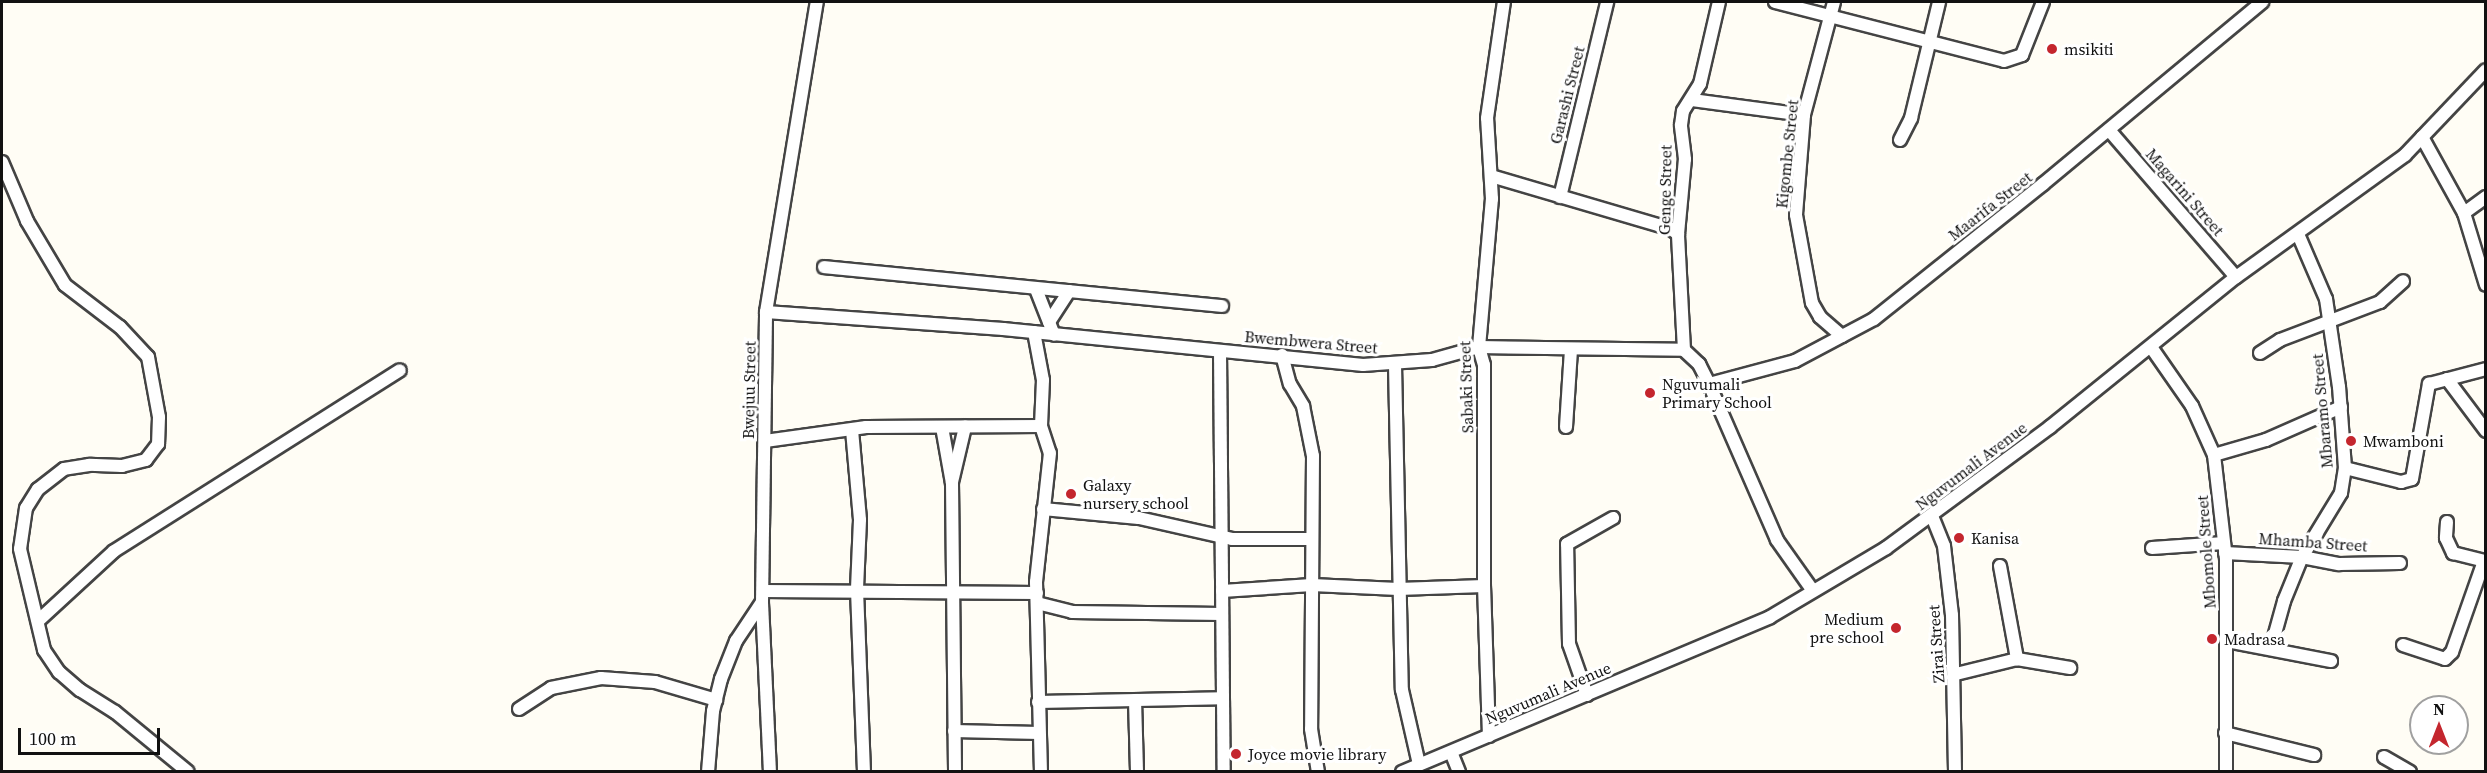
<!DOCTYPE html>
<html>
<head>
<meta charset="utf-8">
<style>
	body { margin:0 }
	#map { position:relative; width:2487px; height:773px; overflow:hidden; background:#fffdf5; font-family:"Source Serif 4",serif }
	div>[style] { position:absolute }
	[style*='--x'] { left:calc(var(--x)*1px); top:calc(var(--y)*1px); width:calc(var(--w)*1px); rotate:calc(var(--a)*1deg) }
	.roads { filter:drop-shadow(2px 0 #444) drop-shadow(-2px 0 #444) drop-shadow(0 2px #444) drop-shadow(0 -2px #444) }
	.minor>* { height:12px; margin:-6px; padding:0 6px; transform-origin:6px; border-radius:6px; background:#fff }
	.dots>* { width:16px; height:16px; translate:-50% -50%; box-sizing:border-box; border:3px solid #fff; border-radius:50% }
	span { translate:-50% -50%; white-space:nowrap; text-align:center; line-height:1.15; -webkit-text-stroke:6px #fff; paint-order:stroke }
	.poi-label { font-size:16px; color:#111 }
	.left { translate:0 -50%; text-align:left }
	.right { translate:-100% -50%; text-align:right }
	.street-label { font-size:16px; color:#111 }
	.frame { position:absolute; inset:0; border:3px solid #111; pointer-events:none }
	.north { position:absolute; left:2409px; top:695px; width:60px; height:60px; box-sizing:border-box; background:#fff; border:2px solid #a0a0a0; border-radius:50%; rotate:0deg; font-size:16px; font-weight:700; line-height:24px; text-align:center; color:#111 }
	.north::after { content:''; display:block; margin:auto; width:21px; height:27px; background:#c4262e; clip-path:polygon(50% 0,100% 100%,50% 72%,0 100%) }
	.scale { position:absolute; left:18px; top:728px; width:142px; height:27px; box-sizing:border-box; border:3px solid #111; border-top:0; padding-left:8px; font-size:18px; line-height:21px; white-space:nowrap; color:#111; -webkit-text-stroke:4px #fff; paint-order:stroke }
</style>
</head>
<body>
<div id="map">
	<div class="roads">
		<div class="minor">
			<i style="--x:1775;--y:2;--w:236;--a:14.4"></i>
			<i style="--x:2004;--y:61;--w:19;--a:-18"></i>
			<i style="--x:2022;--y:55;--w:57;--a:-68.4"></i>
			<i style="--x:1834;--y:2;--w:117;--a:104.9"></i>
			<i style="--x:1804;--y:115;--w:100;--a:94.6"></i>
			<i style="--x:1796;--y:215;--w:89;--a:79.7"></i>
			<i style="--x:1812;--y:303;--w:16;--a:60"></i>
			<i style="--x:1820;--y:317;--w:29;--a:41"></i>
			<i style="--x:1692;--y:100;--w:113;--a:7.6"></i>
			<i style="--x:2109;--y:130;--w:194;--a:49.2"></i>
			<i style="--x:2422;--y:137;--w:87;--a:61.1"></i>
			<i style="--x:2464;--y:213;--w:75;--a:73"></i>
			<i style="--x:1900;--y:140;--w:25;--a:-63"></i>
			<i style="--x:1911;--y:118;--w:119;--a:-76.4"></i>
			<i style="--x:2;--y:162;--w:64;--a:67"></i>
			<i style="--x:27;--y:221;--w:74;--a:59.3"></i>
			<i style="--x:65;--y:285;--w:69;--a:37.4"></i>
			<i style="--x:120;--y:327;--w:41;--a:47"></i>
			<i style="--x:148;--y:357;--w:61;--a:79.6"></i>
			<i style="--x:159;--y:417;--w:27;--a:92"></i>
			<i style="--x:158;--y:444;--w:20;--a:127"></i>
			<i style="--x:146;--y:460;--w:25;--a:166"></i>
			<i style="--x:122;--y:466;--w:33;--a:-178"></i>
			<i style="--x:89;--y:465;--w:25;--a:171"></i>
			<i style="--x:64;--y:469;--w:33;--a:142"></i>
			<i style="--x:38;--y:489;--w:22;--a:122"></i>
			<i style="--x:26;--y:508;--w:41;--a:98.3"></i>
			<i style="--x:20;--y:549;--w:104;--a:76.6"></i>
			<i style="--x:44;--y:650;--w:27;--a:56"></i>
			<i style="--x:59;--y:672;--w:28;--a:41"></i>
			<i style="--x:80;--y:690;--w:41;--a:32.2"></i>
			<i style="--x:115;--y:712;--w:94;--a:39.4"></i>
			<i style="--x:1491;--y:176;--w:188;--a:16.4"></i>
			<i style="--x:1671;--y:229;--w:9;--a:36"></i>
			<i style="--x:1560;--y:197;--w:201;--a:-76.4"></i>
			<i style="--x:2464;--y:213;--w:27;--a:-36"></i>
			<i style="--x:824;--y:267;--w:400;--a:5.6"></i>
			<i style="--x:1036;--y:289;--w:49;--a:68.6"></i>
			<i style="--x:766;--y:312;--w:238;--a:4.1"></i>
			<i style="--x:1003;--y:329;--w:362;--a:5.7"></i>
			<i style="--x:1363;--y:365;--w:69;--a:-4.1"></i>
			<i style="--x:1432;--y:360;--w:49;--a:-15.5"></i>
			<i style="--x:1479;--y:347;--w:205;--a:0.8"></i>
			<i style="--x:1684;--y:350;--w:21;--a:43"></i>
			<i style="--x:1699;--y:364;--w:22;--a:63"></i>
			<i style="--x:1709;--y:384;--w:170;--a:66.4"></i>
			<i style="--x:1777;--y:540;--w:62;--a:54.8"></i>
			<i style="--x:1049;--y:322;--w:37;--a:-57"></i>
			<i style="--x:1034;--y:332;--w:49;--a:79.4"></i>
			<i style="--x:1043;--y:380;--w:46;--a:92.5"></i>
			<i style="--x:1041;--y:426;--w:28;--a:72"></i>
			<i style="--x:1050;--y:453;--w:130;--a:96.2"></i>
			<i style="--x:1036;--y:582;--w:190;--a:88.5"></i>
			<i style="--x:2151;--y:347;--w:72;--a:55.2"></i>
			<i style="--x:2192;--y:406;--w:54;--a:65.8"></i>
			<i style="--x:2214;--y:455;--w:105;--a:83.4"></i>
			<i style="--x:2226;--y:559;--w:213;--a:90"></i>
			<i style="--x:1684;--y:350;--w:116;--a:-93"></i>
			<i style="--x:1678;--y:234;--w:75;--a:-84.7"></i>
			<i style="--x:1685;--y:159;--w:34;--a:-97"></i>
			<i style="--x:1681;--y:125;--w:14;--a:-82"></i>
			<i style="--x:1683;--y:111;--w:32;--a:-58"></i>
			<i style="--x:1700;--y:84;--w:84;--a:-77"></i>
			<i style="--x:1220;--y:351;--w:421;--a:89.5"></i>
			<i style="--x:2260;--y:353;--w:24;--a:-33"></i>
			<i style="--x:2280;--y:340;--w:107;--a:-20.8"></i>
			<i style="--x:2380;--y:302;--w:31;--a:-42"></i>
			<i style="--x:1282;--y:355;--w:30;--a:75"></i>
			<i style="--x:1290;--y:384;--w:26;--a:59"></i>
			<i style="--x:1303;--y:406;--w:51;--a:78.7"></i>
			<i style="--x:1313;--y:456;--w:273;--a:90.4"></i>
			<i style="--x:1311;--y:729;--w:44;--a:80.8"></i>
			<i style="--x:1395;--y:365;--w:325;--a:88.8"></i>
			<i style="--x:1402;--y:690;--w:76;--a:77.1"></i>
			<i style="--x:2447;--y:379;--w:65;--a:53.1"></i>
			<i style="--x:1709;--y:384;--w:89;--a:-15"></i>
			<i style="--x:1795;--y:361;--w:89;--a:-28"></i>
			<i style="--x:1874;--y:319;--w:216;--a:-38.6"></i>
			<i style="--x:2043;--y:184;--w:285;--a:-39.7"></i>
			<i style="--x:942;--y:427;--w:57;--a:79.9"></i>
			<i style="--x:952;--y:483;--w:289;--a:89.4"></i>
			<i style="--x:1566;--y:427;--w:78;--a:-86.3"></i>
			<i style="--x:852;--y:430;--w:90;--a:84.9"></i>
			<i style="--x:860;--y:520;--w:70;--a:92.5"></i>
			<i style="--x:857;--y:590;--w:182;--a:87.8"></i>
			<i style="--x:765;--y:441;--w:102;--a:-7.9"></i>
			<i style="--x:866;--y:427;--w:175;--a:-0.3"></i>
			<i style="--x:2214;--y:455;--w:54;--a:-16.1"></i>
			<i style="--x:2266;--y:440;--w:82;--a:-23.7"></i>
			<i style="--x:2345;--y:468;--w:58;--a:14"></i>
			<i style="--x:2401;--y:482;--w:11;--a:-15"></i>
			<i style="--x:2412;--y:479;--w:97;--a:-79.9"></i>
			<i style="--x:2429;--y:384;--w:59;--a:-14.7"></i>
			<i style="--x:952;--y:482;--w:57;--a:-76.7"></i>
			<i style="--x:1043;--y:509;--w:96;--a:5.4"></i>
			<i style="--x:1139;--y:518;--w:95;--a:12.7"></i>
			<i style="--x:1232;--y:539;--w:78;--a:0"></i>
			<i style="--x:1932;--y:516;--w:32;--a:68"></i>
			<i style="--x:1944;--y:546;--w:69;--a:83.4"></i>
			<i style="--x:1952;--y:615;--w:157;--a:88.9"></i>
			<i style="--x:2447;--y:522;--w:16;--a:94"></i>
			<i style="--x:2446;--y:538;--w:17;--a:65"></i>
			<i style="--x:2453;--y:553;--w:34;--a:14"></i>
			<i style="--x:2152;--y:548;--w:72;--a:-4"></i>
			<i style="--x:2225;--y:553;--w:77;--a:3"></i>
			<i style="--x:2302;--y:557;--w:38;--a:11"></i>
			<i style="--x:2339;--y:564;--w:61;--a:-0.9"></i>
			<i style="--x:2000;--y:566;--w:95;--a:79.6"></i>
			<i style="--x:763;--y:591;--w:274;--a:0.4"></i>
			<i style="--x:1222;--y:591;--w:90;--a:-3.8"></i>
			<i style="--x:1312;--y:585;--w:86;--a:2.7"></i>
			<i style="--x:1398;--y:589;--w:86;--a:-2"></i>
			<i style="--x:762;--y:603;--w:169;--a:87.3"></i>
			<i style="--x:1037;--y:603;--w:36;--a:14"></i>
			<i style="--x:1072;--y:612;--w:150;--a:0.8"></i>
			<i style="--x:38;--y:621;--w:103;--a:-42.6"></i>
			<i style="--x:114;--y:551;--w:338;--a:-32.3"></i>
			<i style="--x:2227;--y:641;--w:106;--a:10.9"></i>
			<i style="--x:2403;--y:645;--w:44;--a:18.4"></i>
			<i style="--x:2445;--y:659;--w:10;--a:-45"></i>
			<i style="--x:2452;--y:652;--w:96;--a:-70.6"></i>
			<i style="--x:2271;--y:648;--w:49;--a:-74.5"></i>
			<i style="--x:2284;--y:601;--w:48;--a:-67.8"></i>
			<i style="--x:2302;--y:557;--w:75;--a:-58.6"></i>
			<i style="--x:2341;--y:493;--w:25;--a:-81"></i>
			<i style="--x:2345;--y:468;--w:81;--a:-94.2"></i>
			<i style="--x:2339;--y:387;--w:89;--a:-98.4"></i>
			<i style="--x:2326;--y:299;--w:71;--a:-113.3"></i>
			<i style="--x:1956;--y:674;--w:63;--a:-13.8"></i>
			<i style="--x:2017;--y:659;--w:54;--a:9.6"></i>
			<i style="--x:1587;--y:695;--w:54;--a:-109.4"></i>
			<i style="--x:1569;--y:644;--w:100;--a:-91.1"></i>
			<i style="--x:1567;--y:544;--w:53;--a:-29.5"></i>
			<i style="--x:1135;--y:700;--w:72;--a:88.4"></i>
			<i style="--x:1038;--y:702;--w:184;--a:-1.2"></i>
			<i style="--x:519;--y:709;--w:38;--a:-33"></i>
			<i style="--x:551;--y:688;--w:51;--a:-11.3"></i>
			<i style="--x:601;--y:678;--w:54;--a:4.2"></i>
			<i style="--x:655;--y:682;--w:64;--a:16.4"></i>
			<i style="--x:954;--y:731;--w:85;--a:1.3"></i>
			<i style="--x:2225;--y:733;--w:92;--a:13.9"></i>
			<i style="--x:1489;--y:736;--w:150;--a:-91.9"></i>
			<i style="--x:1484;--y:586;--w:221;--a:-90"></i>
			<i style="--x:1484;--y:365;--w:19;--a:-106"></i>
			<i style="--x:1479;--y:347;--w:149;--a:-85"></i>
			<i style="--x:1492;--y:199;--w:81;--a:-93.5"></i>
			<i style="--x:1487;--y:118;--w:117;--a:-81.7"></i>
			<i style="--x:1451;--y:752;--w:22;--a:68"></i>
			<i style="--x:2384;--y:757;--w:30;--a:30"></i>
			<i style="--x:708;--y:772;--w:61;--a:-85.3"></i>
			<i style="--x:713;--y:711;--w:33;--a:-76"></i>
			<i style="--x:721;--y:679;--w:41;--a:-68.5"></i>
			<i style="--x:736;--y:641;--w:47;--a:-56.3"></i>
			<i style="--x:762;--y:602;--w:290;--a:-89.2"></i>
			<i style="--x:766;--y:312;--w:314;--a:-80.7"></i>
			<i style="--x:1402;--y:772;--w:399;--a:-22.8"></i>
			<i style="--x:1770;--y:617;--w:135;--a:-30.7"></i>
			<i style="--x:1886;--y:548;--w:204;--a:-36.4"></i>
			<i style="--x:2050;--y:427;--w:239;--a:-38.9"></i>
			<i style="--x:2236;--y:277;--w:208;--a:-35.8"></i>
			<i style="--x:2405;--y:155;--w:117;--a:-46.4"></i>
		</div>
	</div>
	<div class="dots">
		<i style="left:2052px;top:49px;background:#c4262e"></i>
		<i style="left:1650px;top:393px;background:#c4262e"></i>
		<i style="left:2351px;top:441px;background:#c4262e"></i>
		<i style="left:1071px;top:494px;background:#c4262e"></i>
		<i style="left:1959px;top:538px;background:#c4262e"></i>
		<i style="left:1896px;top:628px;background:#c4262e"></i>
		<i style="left:2212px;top:639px;background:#c4262e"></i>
		<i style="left:1236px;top:754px;background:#c4262e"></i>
	</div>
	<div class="poi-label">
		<span class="left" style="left:2064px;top:49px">msikiti</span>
		<span class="left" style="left:1662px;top:393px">Nguvumali<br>Primary School</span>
		<span class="left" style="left:2363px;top:441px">Mwamboni</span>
		<span class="left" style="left:1083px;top:494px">Galaxy<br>nursery school</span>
		<span class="left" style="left:1971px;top:538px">Kanisa</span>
		<span class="right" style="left:1884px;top:628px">Medium<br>pre school</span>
		<span class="left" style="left:2224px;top:639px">Madrasa</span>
		<span class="left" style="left:1248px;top:754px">Joyce movie library</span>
	</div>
	<div class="street-label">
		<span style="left:1567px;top:95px;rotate:-76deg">Garashi Street</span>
		<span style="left:1787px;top:154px;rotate:-84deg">Kigombe Street</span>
		<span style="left:1665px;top:190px;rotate:-89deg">Genge Street</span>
		<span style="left:2185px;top:192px;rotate:49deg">Magarini Street</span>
		<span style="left:1990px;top:206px;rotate:-38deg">Maarifa Street</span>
		<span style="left:1311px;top:342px;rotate:5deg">Bwembwera Street</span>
		<span style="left:1466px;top:387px;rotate:-92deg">Sabaki Street</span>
		<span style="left:749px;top:390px;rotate:-89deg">Bwejuu Street</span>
		<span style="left:2322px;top:411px;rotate:-95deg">Mbaramo Street</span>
		<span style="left:1971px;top:466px;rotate:-37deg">Nguvumali Avenue</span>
		<span style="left:2313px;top:542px;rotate:4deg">Mhamba Street</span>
		<span style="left:2206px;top:552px;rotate:-94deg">Mbomole Street</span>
		<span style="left:1936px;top:644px;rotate:-94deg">Zirai Street</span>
		<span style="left:1548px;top:693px;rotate:-23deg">Nguvumali Avenue</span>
	</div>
	<div class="frame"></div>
	<div class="north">N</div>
	<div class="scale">100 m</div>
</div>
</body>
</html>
